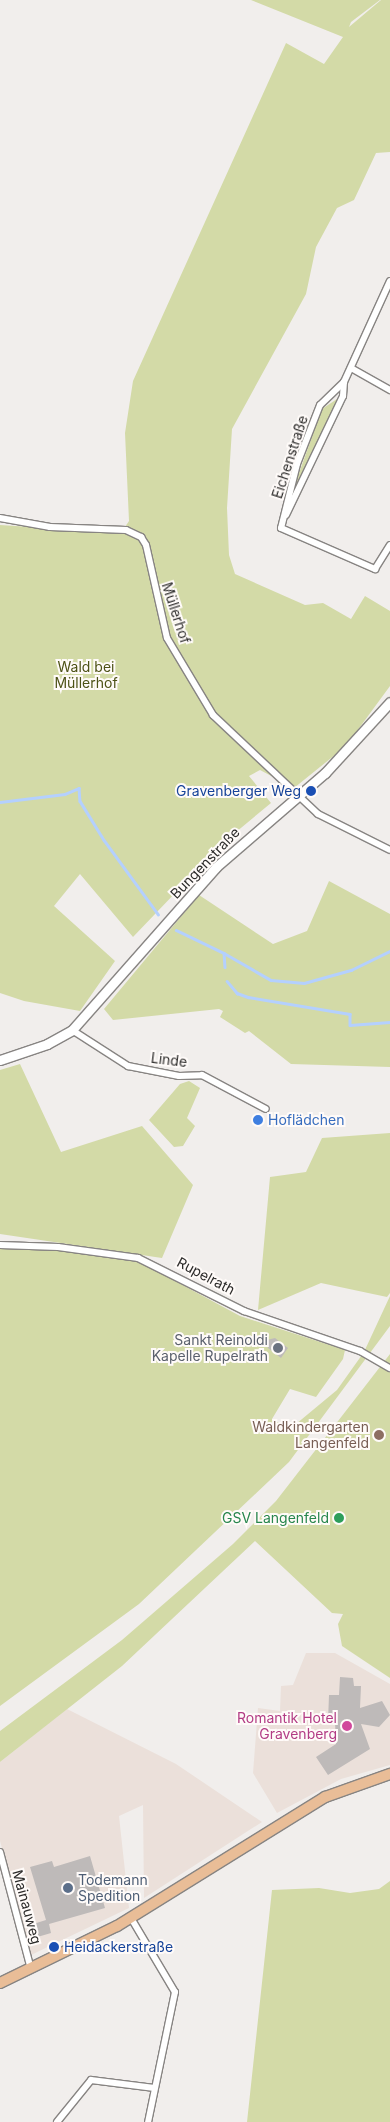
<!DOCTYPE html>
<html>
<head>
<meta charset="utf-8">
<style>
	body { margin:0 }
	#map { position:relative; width:390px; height:2122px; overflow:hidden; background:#f1eeec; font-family:Inter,sans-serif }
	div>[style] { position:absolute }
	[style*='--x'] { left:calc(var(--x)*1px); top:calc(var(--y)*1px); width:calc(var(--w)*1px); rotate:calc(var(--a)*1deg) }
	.built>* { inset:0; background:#ebe0da }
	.green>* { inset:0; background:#d3daa7 }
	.stream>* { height:2.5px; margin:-1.25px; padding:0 1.25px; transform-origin:1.25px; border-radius:1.25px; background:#b4d0fe }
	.building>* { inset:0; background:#bebab9 }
	.roads { filter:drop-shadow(1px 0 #878482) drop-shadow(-1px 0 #878482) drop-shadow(0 1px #878482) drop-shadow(0 -1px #878482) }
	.street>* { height:6px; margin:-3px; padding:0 3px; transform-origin:3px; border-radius:3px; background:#fff }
	.secondary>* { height:9px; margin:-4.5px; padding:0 4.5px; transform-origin:4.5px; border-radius:4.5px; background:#fff }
	.primary>* { height:10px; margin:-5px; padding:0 5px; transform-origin:5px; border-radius:5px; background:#e9bd97 }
	.dots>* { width:14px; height:14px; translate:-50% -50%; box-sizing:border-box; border:2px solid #fffbf9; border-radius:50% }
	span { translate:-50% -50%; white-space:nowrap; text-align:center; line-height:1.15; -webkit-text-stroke:4px #fffbf9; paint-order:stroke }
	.street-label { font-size:14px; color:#2d2c2b }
	.park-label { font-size:14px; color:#4d5216 }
	.transit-label { font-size:14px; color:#164399 }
	.right { translate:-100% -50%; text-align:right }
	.left { translate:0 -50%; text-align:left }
	.shop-label { font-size:14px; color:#366cbe }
	.worship-label { font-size:14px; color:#5b616d }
	.education-label { font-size:14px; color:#785e54 }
	.leisure-label { font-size:14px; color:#27864d }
	.hotel-label { font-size:14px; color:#b23c85 }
	.service-label { font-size:14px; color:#4e5e75 }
</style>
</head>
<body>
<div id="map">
	<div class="built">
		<i style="clip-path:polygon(306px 1653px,335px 1653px,390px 1684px,390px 1765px,341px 1779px,277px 1813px,253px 1773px,258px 1708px,280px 1711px,281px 1686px,293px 1685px)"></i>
		<i style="clip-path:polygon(67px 1709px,176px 1764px,262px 1822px,144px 1898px,143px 1805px,119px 1816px,129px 1908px,31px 1955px,0 1841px,0 1762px)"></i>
	</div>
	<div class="green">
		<i style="clip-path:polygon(251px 0,380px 0,351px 22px,349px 27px,381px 0,390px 0,390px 152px,376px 153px,354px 200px,337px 208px,316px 247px,306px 294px,232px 429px,227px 508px,229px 555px,235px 574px,305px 605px,323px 603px,351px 619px,365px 596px,390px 611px,390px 686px,346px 746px,294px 788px,260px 770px,249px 776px,271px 803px,224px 842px,133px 937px,80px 874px,54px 906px,115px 961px,80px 1011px,24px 1001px,0 993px,0 525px,121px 533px,129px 521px,125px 433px,133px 381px,286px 43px,324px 64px,343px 37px)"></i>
		<i style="clip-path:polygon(340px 397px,298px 488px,294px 487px,322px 409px)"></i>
		<i style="clip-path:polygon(329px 881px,390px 914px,390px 1067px,291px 1064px,249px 1031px,245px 1033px,220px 1017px,223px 1011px,219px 1009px,113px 1020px,104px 1009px,199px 895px,273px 944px,307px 931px)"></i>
		<i style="clip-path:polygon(20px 1064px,61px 1152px,142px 1126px,193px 1185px,162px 1258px,0 1234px,0 1070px)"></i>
		<i style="clip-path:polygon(189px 1081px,200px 1088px,187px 1118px,195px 1126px,183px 1146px,174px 1147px,149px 1120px,180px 1084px)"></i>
		<i style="clip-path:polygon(390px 1133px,390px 1293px,387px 1297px,321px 1283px,258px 1310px,270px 1177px,306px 1172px,322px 1138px)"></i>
		<i style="clip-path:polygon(0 1248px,54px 1250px,138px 1261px,240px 1316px,345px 1350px,343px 1359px,316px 1397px,290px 1389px,272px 1419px,290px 1429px,337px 1390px,364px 1352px,390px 1296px,390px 1326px,289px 1462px,139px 1604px,0 1706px)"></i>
		<i style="clip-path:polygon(390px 1354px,390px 1678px,342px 1646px,338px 1624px,343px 1614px,332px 1613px,255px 1541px,122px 1666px,0 1762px,0 1731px,122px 1640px,233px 1544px,276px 1501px)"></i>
		<i style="clip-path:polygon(390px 1881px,390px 2122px,247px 2122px,272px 1890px,319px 1888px,350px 1893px,379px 1889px)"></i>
	</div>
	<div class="stream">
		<i style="--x:0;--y:802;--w:65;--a:-7"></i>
		<i style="--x:65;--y:794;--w:15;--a:-23"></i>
		<i style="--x:79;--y:788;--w:13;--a:86"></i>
		<i style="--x:80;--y:801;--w:46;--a:58.4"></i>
		<i style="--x:104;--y:840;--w:92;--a:53.9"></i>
		<i style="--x:176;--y:930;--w:53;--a:25.6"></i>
		<i style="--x:224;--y:953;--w:14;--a:86"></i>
		<i style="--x:224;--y:953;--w:54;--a:29.9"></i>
		<i style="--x:271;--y:980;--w:33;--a:5"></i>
		<i style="--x:304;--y:983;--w:49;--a:-15.5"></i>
		<i style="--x:351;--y:970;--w:43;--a:-26"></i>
		<i style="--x:227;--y:981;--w:16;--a:50"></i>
		<i style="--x:237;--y:993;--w:12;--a:20"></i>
		<i style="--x:248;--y:997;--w:103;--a:9.5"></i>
		<i style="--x:350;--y:1014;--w:11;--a:90"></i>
		<i style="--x:350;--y:1025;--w:40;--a:-4.3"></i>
	</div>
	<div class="building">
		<i style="clip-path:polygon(275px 1338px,288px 1348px,281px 1358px,268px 1348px,267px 1340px)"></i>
		<i style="clip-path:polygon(340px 1677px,353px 1678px,354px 1686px,361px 1686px,360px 1708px,382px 1701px,390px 1715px,379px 1727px,361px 1724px,370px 1749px,328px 1775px,316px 1757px,336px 1744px,335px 1722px,328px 1721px,329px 1695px,339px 1695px)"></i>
		<i style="clip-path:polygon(90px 1856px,105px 1908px,49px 1924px,51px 1933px,34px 1938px,30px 1925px,46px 1920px,30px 1867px,52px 1861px,54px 1867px)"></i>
	</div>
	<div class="roads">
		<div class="street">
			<i style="--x:390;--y:281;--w:111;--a:114.5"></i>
			<i style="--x:344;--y:382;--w:33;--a:136"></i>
			<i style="--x:320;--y:405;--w:63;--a:111.3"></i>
			<i style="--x:297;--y:464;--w:66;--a:104"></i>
			<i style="--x:281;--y:528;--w:103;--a:23.6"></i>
			<i style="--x:375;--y:569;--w:28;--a:-58"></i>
			<i style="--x:351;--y:368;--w:45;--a:29.4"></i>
			<i style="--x:286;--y:515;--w:132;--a:-64.4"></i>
			<i style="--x:343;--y:396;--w:14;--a:-86"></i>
			<i style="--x:0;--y:518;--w:51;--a:10.2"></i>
			<i style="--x:50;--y:527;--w:76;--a:2.3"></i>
			<i style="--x:126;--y:530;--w:17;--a:25"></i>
			<i style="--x:141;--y:537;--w:9;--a:58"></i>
			<i style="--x:146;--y:545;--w:95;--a:77.3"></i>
			<i style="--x:167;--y:638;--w:90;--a:59.1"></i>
			<i style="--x:213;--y:715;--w:144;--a:43.3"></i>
			<i style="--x:318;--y:814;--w:80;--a:26.6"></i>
			<i style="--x:72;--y:1030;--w:67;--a:32.7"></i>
			<i style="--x:128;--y:1066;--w:52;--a:11.1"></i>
			<i style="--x:179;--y:1076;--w:23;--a:-2"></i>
			<i style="--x:202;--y:1075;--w:72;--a:28"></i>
			<i style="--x:0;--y:1245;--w:58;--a:2"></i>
			<i style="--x:58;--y:1247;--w:81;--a:7.8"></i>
			<i style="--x:138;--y:1258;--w:119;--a:26.6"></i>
			<i style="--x:244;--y:1311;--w:123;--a:19"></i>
			<i style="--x:360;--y:1351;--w:34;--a:30"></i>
			<i style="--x:0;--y:1852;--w:121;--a:75.2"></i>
			<i style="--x:131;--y:1918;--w:86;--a:59.3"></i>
			<i style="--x:175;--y:1992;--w:133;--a:101.7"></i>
			<i style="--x:57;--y:2122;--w:54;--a:-51"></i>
			<i style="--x:91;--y:2080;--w:64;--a:7.2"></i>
		</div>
		<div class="secondary">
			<i style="--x:0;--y:1060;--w:50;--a:-18.8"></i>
			<i style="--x:47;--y:1044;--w:29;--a:-29"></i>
			<i style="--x:72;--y:1030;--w:217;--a:-48.5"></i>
			<i style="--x:216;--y:867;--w:144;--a:-40.8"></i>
			<i style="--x:325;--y:773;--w:96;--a:-47.5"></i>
		</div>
		<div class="primary">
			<i style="--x:0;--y:1983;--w:130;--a:-26"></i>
			<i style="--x:117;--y:1926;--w:245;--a:-31.8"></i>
			<i style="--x:325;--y:1797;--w:69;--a:-19.5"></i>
		</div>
	</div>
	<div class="dots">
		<i style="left:311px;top:791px;background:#1a4fb4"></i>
		<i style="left:258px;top:1120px;background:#3f7fe0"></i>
		<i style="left:278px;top:1348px;background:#6b7280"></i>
		<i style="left:379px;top:1435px;background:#8d6e63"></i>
		<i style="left:339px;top:1518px;background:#2e9e5b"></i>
		<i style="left:347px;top:1726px;background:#d1479c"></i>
		<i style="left:68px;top:1888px;background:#5c6f8a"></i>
		<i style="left:54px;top:1947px;background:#1a4fb4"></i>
	</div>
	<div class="street-label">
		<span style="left:290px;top:457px;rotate:-72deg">Eichenstraße</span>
		<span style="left:176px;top:613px;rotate:72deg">Müllerhof</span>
		<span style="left:205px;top:863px;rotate:-46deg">Bungenstraße</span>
		<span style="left:169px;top:1060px;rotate:7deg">Linde</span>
		<span style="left:206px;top:1276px;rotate:28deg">Rupelrath</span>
		<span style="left:27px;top:1907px;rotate:75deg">Mainauweg</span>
	</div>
	<div class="park-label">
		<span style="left:86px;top:675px">Wald bei<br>Müllerhof</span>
	</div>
	<div class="transit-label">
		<span class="right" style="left:301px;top:791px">Gravenberger Weg</span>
		<span class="left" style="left:64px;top:1947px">Heidackerstraße</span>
	</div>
	<div class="shop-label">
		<span class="left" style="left:268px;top:1120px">Hoflädchen</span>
	</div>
	<div class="worship-label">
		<span class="right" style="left:268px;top:1348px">Sankt Reinoldi<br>Kapelle Rupelrath</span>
	</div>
	<div class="education-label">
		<span class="right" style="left:369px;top:1435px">Waldkindergarten<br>Langenfeld</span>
	</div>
	<div class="leisure-label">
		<span class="right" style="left:329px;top:1518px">GSV Langenfeld</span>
	</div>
	<div class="hotel-label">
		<span class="right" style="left:337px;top:1726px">Romantik Hotel<br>Gravenberg</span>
	</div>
	<div class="service-label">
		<span class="left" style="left:78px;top:1888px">Todemann<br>Spedition</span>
	</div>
</div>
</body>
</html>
